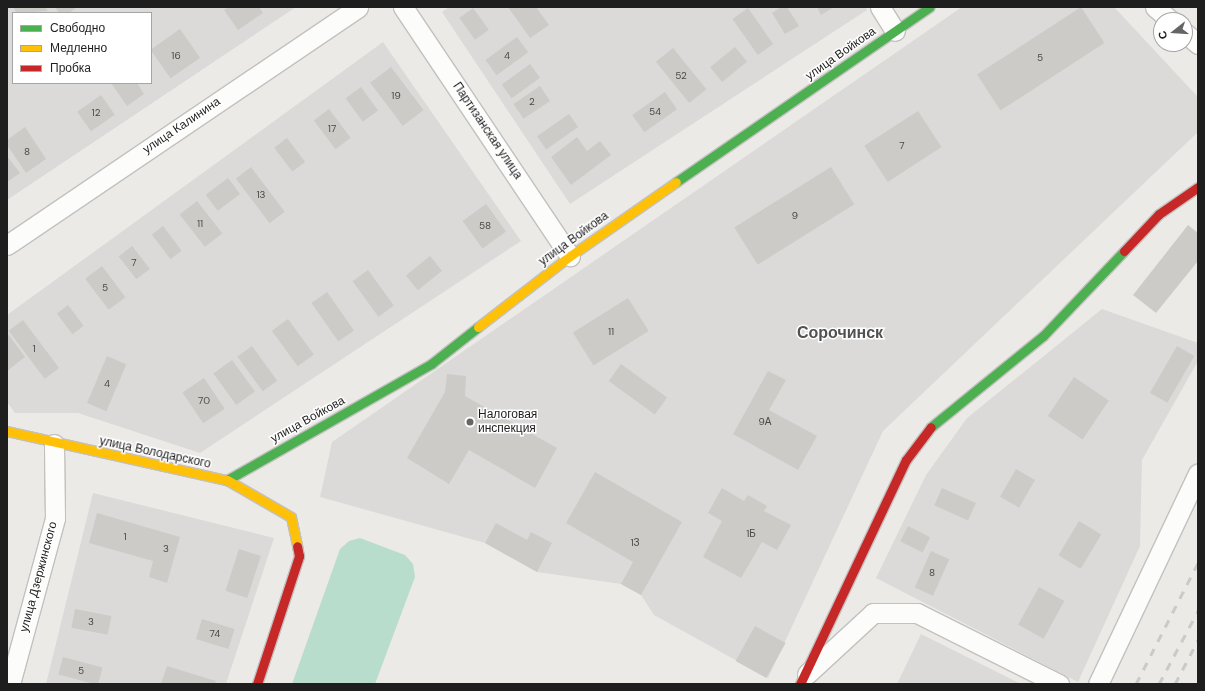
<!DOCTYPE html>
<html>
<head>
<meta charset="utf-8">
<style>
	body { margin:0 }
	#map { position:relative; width:1205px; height:691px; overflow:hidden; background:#eceae7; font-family:"DM Sans",sans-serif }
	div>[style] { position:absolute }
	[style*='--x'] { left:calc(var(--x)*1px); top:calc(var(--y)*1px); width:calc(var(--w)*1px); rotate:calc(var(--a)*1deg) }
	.residential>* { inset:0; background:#dbdad8 }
	.pitch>* { inset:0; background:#b8ddcc }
	.building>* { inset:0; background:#cdcbc8; transform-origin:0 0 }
	.roads { filter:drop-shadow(1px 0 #c2c1bf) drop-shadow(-1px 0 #c2c1bf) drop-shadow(0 1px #c2c1bf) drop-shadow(0 -1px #c2c1bf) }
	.street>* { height:19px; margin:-9.5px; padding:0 9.5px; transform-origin:9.5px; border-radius:9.5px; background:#fcfcfb }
	.fast>* { height:9px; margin:-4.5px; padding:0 4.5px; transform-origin:4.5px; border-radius:4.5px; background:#4caf50 }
	.slow>* { height:9px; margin:-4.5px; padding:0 4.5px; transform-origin:4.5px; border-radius:4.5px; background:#ffc107 }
	.jam>* { height:9px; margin:-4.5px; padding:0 4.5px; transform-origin:4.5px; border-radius:4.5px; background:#c62828 }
	.rail>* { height:3px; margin-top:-1.5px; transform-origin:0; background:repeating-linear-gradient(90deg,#cacac9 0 8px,transparent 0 16px) }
	.dots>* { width:11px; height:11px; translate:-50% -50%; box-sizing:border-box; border:2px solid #fff; border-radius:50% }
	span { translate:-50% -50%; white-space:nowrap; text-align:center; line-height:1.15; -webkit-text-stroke:3px #fff; paint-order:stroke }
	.number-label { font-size:10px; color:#4a4948 }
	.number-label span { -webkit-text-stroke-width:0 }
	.street-label { font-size:12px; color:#1e1e1e }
	.poi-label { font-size:12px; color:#1e1e1e }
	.left { translate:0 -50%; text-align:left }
	.district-label { font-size:16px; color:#515151; font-weight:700 }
	.frame { position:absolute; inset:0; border:8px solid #1e1e1e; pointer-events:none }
	.legend { position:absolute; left:12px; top:12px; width:140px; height:72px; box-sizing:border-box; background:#fff; border:1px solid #a5a5a5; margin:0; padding:5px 7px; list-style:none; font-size:12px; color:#1e1e1e }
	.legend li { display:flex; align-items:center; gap:8px; height:20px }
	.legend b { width:20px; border:1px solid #a5a5a5 }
	.north { position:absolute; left:1153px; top:12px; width:40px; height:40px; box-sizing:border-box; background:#fff; border:1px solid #a5a5a5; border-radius:50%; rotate:253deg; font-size:11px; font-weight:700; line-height:16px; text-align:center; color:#1e1e1e }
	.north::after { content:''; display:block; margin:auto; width:14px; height:18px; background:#666564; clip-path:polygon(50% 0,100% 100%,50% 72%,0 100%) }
</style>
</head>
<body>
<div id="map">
	<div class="residential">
		<i style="clip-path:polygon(evenodd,7px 7px,296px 7px,7px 200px,7px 7px,13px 13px,151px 13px,151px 83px,13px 83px,13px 13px)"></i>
		<i style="clip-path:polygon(449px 7px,865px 7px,867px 10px,570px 204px,442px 12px)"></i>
		<i style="clip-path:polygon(962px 7px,1114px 7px,1198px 97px,1198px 132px,883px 431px,768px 678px,654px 615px,641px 595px,621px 584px,537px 572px,485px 543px,320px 497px,332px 442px)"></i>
		<i style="clip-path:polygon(383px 42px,521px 241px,200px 453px,78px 413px,15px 413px,7px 402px,7px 315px)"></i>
		<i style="clip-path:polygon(1102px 309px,1198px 343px,1198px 361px,1142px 460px,1140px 546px,1078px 682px,876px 578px,926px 475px,967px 418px)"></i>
		<i style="clip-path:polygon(93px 493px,274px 538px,226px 684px,46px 684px)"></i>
		<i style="clip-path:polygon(921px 634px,1021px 684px,897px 684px)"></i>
	</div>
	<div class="pitch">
		<i style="clip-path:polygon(360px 538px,405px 555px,413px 564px,415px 577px,375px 684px,292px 684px,340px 549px,349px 541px)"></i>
	</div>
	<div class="building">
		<i style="clip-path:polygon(13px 7px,45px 7px,48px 11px,17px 13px)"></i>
		<i style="clip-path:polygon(55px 7px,77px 7px,69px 13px,59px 13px)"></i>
		<i style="clip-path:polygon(229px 7px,259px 7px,263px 13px,238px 30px,224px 10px)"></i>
		<i style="clip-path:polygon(508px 7px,536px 7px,549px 25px,530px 38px)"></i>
		<i style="clip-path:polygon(781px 7px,787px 7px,799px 26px,785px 34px,772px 13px)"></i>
		<i style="clip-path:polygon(817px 7px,834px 7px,821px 15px)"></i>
		<i style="left:1081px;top:7px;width:43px;height:124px;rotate:57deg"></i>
		<i style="left:473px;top:8px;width:27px;height:17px;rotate:54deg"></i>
		<i style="left:748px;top:8px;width:44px;height:19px;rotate:55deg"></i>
		<i style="left:180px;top:29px;width:35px;height:36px;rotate:55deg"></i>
		<i style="left:517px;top:37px;width:19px;height:39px;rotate:54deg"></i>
		<i style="left:735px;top:47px;width:19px;height:32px;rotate:51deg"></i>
		<i style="left:673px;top:48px;width:53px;height:22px;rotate:51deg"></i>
		<i style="left:530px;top:64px;width:17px;height:35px;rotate:54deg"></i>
		<i style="left:391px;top:67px;width:54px;height:26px;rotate:53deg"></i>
		<i style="clip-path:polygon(111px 83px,137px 83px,144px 94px,127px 106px)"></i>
		<i style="left:540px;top:86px;width:18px;height:32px;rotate:56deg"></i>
		<i style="left:361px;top:87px;width:29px;height:19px;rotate:54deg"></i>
		<i style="left:665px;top:92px;width:21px;height:40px;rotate:55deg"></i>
		<i style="left:101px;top:95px;width:24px;height:29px;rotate:55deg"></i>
		<i style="left:329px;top:109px;width:36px;height:19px;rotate:53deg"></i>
		<i style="left:918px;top:111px;width:43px;height:64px;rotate:57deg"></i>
		<i style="left:569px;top:114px;width:16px;height:39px;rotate:55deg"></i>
		<i style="clip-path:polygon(25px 127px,46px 159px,26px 173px,7px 145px,7px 140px)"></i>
		<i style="clip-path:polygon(577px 137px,587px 151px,600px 141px,611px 155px,571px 185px,551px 157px)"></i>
		<i style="left:287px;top:138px;width:30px;height:16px;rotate:53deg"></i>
		<i style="clip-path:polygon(7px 156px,20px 173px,7px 182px)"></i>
		<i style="left:251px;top:167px;width:56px;height:19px;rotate:53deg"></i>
		<i style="left:831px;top:167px;width:44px;height:114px;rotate:58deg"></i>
		<i style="left:228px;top:178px;width:20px;height:28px;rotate:53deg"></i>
		<i style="left:197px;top:201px;width:41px;height:22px;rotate:52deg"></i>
		<i style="left:486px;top:204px;width:34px;height:29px;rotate:54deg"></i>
		<i style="clip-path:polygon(1188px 225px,1198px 233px,1198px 261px,1156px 313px,1133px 295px)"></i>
		<i style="left:163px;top:226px;width:31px;height:14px;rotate:53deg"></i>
		<i style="left:132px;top:246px;width:29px;height:17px;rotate:52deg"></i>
		<i style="left:430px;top:256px;width:19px;height:31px;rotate:51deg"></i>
		<i style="left:102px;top:266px;width:39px;height:21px;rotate:53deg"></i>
		<i style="left:368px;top:270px;width:44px;height:19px;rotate:54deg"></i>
		<i style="left:327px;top:292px;width:47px;height:19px;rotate:55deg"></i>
		<i style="left:628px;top:298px;width:39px;height:65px;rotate:58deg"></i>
		<i style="left:68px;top:305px;width:26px;height:14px;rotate:53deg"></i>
		<i style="left:288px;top:319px;width:44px;height:20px;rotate:54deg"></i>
		<i style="left:23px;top:320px;width:60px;height:18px;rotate:53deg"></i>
		<i style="clip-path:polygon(9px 335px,25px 357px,7px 371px,7px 336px)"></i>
		<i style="left:252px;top:346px;width:43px;height:18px;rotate:54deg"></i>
		<i style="left:1177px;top:346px;width:20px;height:54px;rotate:30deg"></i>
		<i style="left:107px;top:356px;width:21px;height:51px;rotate:23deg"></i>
		<i style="left:232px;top:360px;width:39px;height:23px;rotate:54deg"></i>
		<i style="left:621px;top:364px;width:57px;height:21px;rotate:36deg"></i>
		<i style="clip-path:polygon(768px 371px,786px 380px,769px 410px,817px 436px,798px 470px,733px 434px)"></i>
		<i style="clip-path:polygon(447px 374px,466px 376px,465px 396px,557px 448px,535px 488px,469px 450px,449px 484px,407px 458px,445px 392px)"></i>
		<i style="left:1074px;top:377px;width:42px;height:47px;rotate:34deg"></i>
		<i style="left:204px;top:378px;width:37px;height:26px;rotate:56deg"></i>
		<i style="left:1016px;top:469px;width:22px;height:32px;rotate:30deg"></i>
		<i style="clip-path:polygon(595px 472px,682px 522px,641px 595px,621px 584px,633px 562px,566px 523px)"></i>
		<i style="clip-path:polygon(722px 488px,744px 501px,748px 495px,767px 506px,764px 511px,791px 525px,777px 550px,762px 542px,741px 578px,703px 557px,722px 521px,708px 513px)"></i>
		<i style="left:942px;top:488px;width:37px;height:19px;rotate:24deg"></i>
		<i style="clip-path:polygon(97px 513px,180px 537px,167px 583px,149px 577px,153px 561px,89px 543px)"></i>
		<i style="left:1079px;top:521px;width:26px;height:40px;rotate:31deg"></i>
		<i style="clip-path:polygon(496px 523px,527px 540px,531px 532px,552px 543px,537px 572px,485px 543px)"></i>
		<i style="left:908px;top:526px;width:25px;height:17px;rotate:27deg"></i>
		<i style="left:239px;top:549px;width:23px;height:44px;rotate:18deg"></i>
		<i style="left:931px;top:551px;width:20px;height:40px;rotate:24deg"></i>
		<i style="left:1039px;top:587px;width:29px;height:43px;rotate:29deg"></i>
		<i style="left:75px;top:609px;width:37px;height:19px;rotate:11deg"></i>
		<i style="left:202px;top:619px;width:34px;height:21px;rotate:17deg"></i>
		<i style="left:755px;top:626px;width:35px;height:40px;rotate:29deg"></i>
		<i style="left:63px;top:657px;width:41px;height:18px;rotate:15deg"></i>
		<i style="clip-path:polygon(167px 666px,216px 681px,215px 684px,161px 684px)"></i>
	</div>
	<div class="roads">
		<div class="street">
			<i style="--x:403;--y:7;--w:300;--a:56.2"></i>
			<i style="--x:880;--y:7;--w:28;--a:58"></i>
			<i style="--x:1155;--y:7;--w:20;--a:41"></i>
			<i style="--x:1185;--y:33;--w:17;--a:40"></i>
			<i style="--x:7;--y:245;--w:424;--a:-34.1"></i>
			<i style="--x:807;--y:674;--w:90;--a:-42.7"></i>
			<i style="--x:873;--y:613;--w:44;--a:0"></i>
			<i style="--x:917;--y:613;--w:159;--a:26.6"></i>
			<i style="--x:10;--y:684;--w:172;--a:-74.8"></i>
			<i style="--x:55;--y:518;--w:74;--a:-90.8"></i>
			<i style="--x:1098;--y:684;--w:233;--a:-64.6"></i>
		</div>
		<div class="fast">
			<i style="--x:676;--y:182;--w:308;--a:-34.6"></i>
			<i style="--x:931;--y:427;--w:144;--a:-39.1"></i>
			<i style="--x:1043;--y:336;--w:117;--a:-46.4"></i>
			<i style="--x:227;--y:480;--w:235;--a:-29.6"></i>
			<i style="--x:431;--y:364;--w:60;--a:-38.2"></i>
		</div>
		<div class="slow">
			<i style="--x:478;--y:327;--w:116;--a:-37.7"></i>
			<i style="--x:570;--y:256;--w:129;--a:-34.9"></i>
			<i style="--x:7;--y:431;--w:225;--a:12.6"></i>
			<i style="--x:227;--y:480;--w:74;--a:30"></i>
			<i style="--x:291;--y:517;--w:30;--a:78"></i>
		</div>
		<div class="jam">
			<i style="--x:1124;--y:251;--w:51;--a:-46.6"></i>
			<i style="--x:1159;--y:214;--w:47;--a:-34.7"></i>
			<i style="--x:257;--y:684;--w:135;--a:-71.8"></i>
			<i style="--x:299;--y:556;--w:10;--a:-101"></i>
			<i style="--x:800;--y:684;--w:248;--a:-64.7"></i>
			<i style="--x:906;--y:460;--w:41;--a:-52.9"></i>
		</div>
	</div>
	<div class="rail">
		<i style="--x:1136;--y:684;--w:136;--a:-62.9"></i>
		<i style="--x:1159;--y:684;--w:83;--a:-61.9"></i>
		<i style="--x:1175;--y:684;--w:50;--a:-62.4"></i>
	</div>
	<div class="dots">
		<i style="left:470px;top:422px;background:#666564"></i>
	</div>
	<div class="number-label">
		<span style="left:176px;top:56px">16</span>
		<span style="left:507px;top:56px">4</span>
		<span style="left:1040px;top:58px">5</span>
		<span style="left:681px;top:76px">52</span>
		<span style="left:396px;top:96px">19</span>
		<span style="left:532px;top:102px">2</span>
		<span style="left:655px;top:112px">54</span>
		<span style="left:96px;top:113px">12</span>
		<span style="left:332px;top:129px">17</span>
		<span style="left:902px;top:146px">7</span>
		<span style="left:27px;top:152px">8</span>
		<span style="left:261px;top:195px">13</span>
		<span style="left:795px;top:216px">9</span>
		<span style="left:200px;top:224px">11</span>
		<span style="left:485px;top:226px">58</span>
		<span style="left:134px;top:263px">7</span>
		<span style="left:105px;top:288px">5</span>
		<span style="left:611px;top:332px">11</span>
		<span style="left:34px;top:349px">1</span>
		<span style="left:107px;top:384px">4</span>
		<span style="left:204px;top:401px">70</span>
		<span style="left:765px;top:422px">9А</span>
		<span style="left:751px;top:534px">1Б</span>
		<span style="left:125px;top:537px">1</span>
		<span style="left:635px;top:543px">1З</span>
		<span style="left:166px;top:549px">3</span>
		<span style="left:932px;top:573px">8</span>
		<span style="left:91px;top:622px">3</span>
		<span style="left:215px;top:634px">74</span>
		<span style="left:81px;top:671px">5</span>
	</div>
	<div class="street-label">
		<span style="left:841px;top:54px;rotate:-35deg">улица Войкова</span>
		<span style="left:182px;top:126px;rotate:-34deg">улица Калинина</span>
		<span style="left:487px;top:131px;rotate:56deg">Партизанская улица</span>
		<span style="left:574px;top:239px;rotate:-36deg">улица Войкова</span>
		<span style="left:308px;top:420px;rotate:-29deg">улица Войкова</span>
		<span style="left:155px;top:453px;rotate:12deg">улица Володарского</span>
		<span style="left:39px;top:577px;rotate:-75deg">улица Дзержинского</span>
	</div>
	<div class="poi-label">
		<span class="left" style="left:478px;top:422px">Налоговая<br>инспекция</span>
	</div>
	<div class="district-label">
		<span style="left:840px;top:333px">Сорочинск</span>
	</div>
	<div class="frame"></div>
	<ul class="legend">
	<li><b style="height:5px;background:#4caf50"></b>Свободно</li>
	<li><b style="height:5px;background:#ffc107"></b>Медленно</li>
	<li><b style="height:5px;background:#c62828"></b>Пробка</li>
	</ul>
	<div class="north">С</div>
</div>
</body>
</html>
